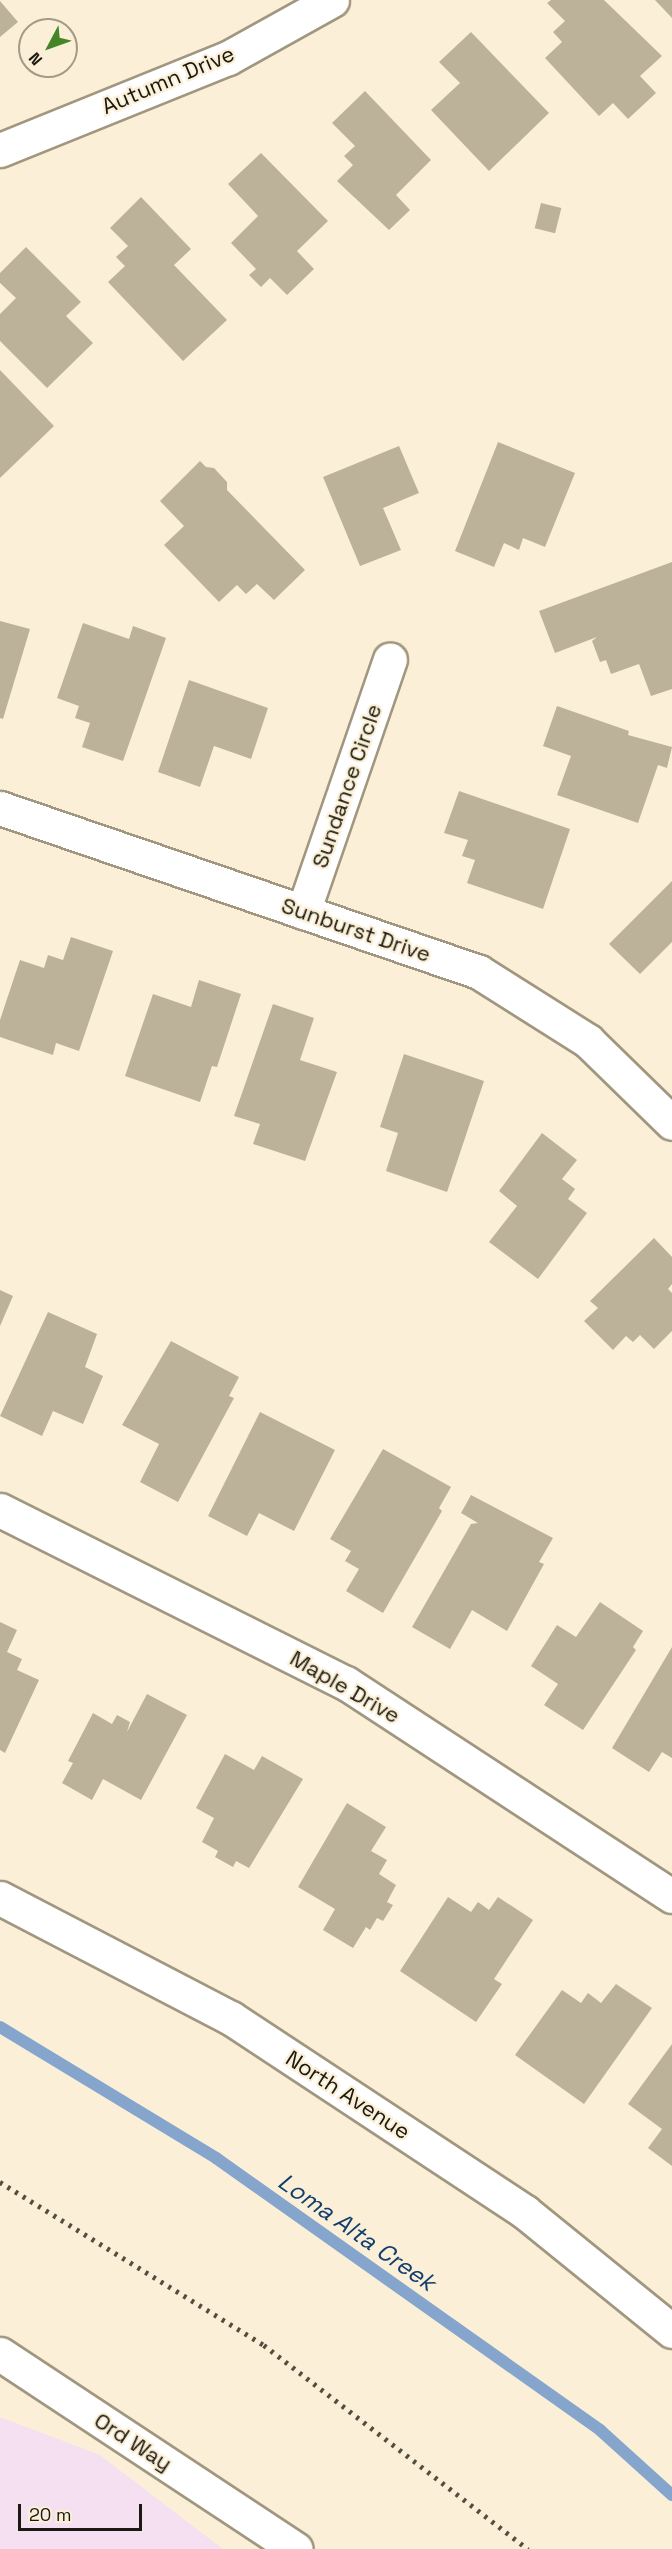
<!DOCTYPE html>
<html>
<head>
<meta charset="utf-8">
<style>
	body { margin:0 }
	#map { position:relative; width:672px; height:2549px; overflow:hidden; background:#fbf0d7; font-family:"Space Grotesk",sans-serif }
	div>[style] { position:absolute }
	[style*='--x'] { left:calc(var(--x)*1px); top:calc(var(--y)*1px); width:calc(var(--w)*1px); rotate:calc(var(--a)*1deg) }
	.commercial>* { inset:0; background:#f4e0f0 }
	.stream>* { height:12px; margin:-6px; padding:0 6px; transform-origin:6px; border-radius:6px; background:#85a5cd }
	.building>* { inset:0; background:#bcb29a; transform-origin:0 0 }
	.roads { filter:drop-shadow(2px 0 #a1967f) drop-shadow(-2px 0 #a1967f) drop-shadow(0 2px #a1967f) drop-shadow(0 -2px #a1967f) }
	.minor>* { height:33px; margin:-16.5px; padding:0 16.5px; transform-origin:16.5px; border-radius:16.5px; background:#fff }
	.tertiary>* { height:33px; margin:-16.5px; padding:0 16.5px; transform-origin:16.5px; border-radius:16.5px; background:#fff }
	.secondary>* { height:33px; margin:-16.5px; padding:0 16.5px; transform-origin:16.5px; border-radius:16.5px; background:#fff }
	.rail>* { height:4.5px; margin-top:-2.25px; transform-origin:0; background:repeating-linear-gradient(90deg,#514c3f 0 3px,transparent 0 9px) }
	span { translate:-50% -50%; white-space:nowrap; text-align:center; line-height:1.15; -webkit-text-stroke:4.5px #fbf0d7; paint-order:stroke }
	.street-label { font-size:22px; color:#1b180f }
	.water-label { font-size:24px; color:#113d6f; font-style:italic }
	.north { position:absolute; left:18px; top:18px; width:60px; height:60px; box-sizing:border-box; background:#fbf0d7; border:2px solid #a19a87; border-radius:50%; rotate:229deg; font-size:16px; font-weight:700; line-height:24px; text-align:center; color:#1b180f }
	.north::after { content:''; display:block; margin:auto; width:21px; height:27px; background:#448527; clip-path:polygon(50% 0,100% 100%,50% 72%,0 100%) }
	.scale { position:absolute; left:18px; top:2504px; width:124px; height:27px; box-sizing:border-box; border:3px solid #1b180f; border-top:0; padding-left:8px; font-size:18px; line-height:21px; white-space:nowrap; color:#1b180f; -webkit-text-stroke:4px #fbf0d7; paint-order:stroke }
</style>
</head>
<body>
<div id="map">
	<div class="commercial">
		<i style="clip-path:polygon(0 2417px,100px 2455px,223px 2549px,0 2549px)"></i>
	</div>
	<div class="stream">
		<i style="--x:0;--y:2027;--w:253;--a:31.2"></i>
		<i style="--x:216;--y:2158;--w:471;--a:35.3"></i>
		<i style="--x:600;--y:2430;--w:97;--a:42.1"></i>
	</div>
	<div class="building">
		<i style="clip-path:polygon(551px 0,604px 0,662px 56px,640px 76px,656px 93px,628px 119px,613px 103px,599px 116px,545px 58px,562px 42px,553px 32px,565px 21px,547px 3px)"></i>
		<i style="clip-path:polygon(655px 0,672px 0,672px 18px)"></i>
		<i style="clip-path:polygon(0 1px,18px 22px,0 37px)"></i>
		<i style="clip-path:polygon(471px 32px,549px 113px,489px 171px,431px 110px,460px 83px,439px 62px)"></i>
		<i style="clip-path:polygon(365px 91px,431px 160px,396px 195px,410px 210px,389px 230px,337px 181px,353px 165px,344px 156px,355px 146px,332px 123px)"></i>
		<i style="clip-path:polygon(261px 153px,328px 221px,297px 251px,314px 269px,287px 295px,270px 278px,261px 287px,249px 275px,256px 269px,231px 243px,258px 216px,228px 184px)"></i>
		<i style="clip-path:polygon(141px 197px,191px 249px,174px 265px,227px 320px,183px 361px,108px 282px,125px 266px,116px 257px,128px 246px,110px 228px)"></i>
		<i style="left:541px;top:203px;width:21px;height:26px;rotate:14deg"></i>
		<i style="clip-path:polygon(26px 247px,81px 302px,66px 316px,93px 343px,47px 388px,0 341px,0 314px,16px 298px,0 283px,0 273px)"></i>
		<i style="clip-path:polygon(0 370px,54px 426px,0 478px)"></i>
		<i style="clip-path:polygon(498px 442px,575px 473px,545px 547px,523px 538px,519px 550px,504px 543px,494px 567px,455px 551px)"></i>
		<i style="clip-path:polygon(399px 446px,419px 493px,383px 508px,401px 550px,360px 566px,323px 477px)"></i>
		<i style="clip-path:polygon(200px 461px,206px 467px,214px 468px,227px 482px,227px 490px,305px 570px,274px 600px,257px 584px,246px 594px,237px 585px,219px 602px,164px 545px,184px 526px,160px 501px)"></i>
		<i style="clip-path:polygon(672px 562px,672px 689px,651px 696px,639px 664px,611px 674px,606px 660px,600px 662px,592px 641px,597px 637px,555px 653px,539px 611px)"></i>
		<i style="clip-path:polygon(0 621px,30px 629px,3px 719px,0 718px)"></i>
		<i style="clip-path:polygon(83px 623px,129px 639px,133px 626px,166px 638px,123px 761px,82px 747px,90px 723px,75px 718px,79px 706px,57px 698px)"></i>
		<i style="clip-path:polygon(189px 680px,268px 708px,251px 759px,214px 746px,200px 787px,158px 772px)"></i>
		<i style="clip-path:polygon(557px 706px,629px 731px,628px 735px,672px 747px,667px 768px,658px 765px,638px 823px,557px 795px,571px 756px,543px 746px)"></i>
		<i style="clip-path:polygon(459px 791px,570px 829px,543px 909px,467px 883px,475px 860px,462px 856px,468px 840px,444px 833px)"></i>
		<i style="clip-path:polygon(672px 881px,672px 942px,640px 974px,609px 944px)"></i>
		<i style="clip-path:polygon(71px 937px,113px 951px,79px 1051px,56px 1043px,53px 1055px,0 1037px,0 1020px,20px 960px,44px 968px,48px 955px,63px 960px)"></i>
		<i style="clip-path:polygon(199px 980px,241px 994px,217px 1067px,212px 1066px,200px 1102px,125px 1076px,153px 994px,191px 1007px)"></i>
		<i style="clip-path:polygon(273px 1004px,314px 1018px,300px 1060px,337px 1072px,305px 1161px,253px 1144px,260px 1124px,234px 1116px)"></i>
		<i style="clip-path:polygon(404px 1054px,484px 1081px,447px 1192px,386px 1171px,398px 1133px,380px 1127px)"></i>
		<i style="clip-path:polygon(542px 1133px,577px 1160px,562px 1179px,575px 1189px,568px 1199px,587px 1213px,538px 1279px,489px 1242px,517px 1206px,499px 1191px)"></i>
		<i style="clip-path:polygon(654px 1238px,672px 1257px,672px 1284px,668px 1289px,672px 1293px,672px 1331px,654px 1349px,640px 1335px,633px 1342px,626px 1336px,613px 1350px,584px 1321px,598px 1308px,590px 1301px)"></i>
		<i style="clip-path:polygon(0 1290px,13px 1296px,0 1326px)"></i>
		<i style="clip-path:polygon(48px 1312px,97px 1334px,85px 1367px,103px 1376px,83px 1424px,53px 1411px,42px 1436px,0 1416px)"></i>
		<i style="clip-path:polygon(171px 1341px,239px 1377px,229px 1396px,234px 1398px,178px 1502px,140px 1482px,159px 1444px,122px 1425px)"></i>
		<i style="clip-path:polygon(260px 1412px,335px 1450px,294px 1531px,259px 1513px,247px 1536px,208px 1516px)"></i>
		<i style="clip-path:polygon(383px 1449px,451px 1487px,439px 1508px,442px 1511px,383px 1613px,346px 1591px,359px 1569px,345px 1561px,351px 1551px,330px 1539px)"></i>
		<i style="clip-path:polygon(471px 1495px,553px 1538px,539px 1562px,544px 1564px,507px 1631px,472px 1610px,450px 1649px,412px 1627px,471px 1524px,478px 1523px,461px 1513px)"></i>
		<i style="clip-path:polygon(600px 1602px,643px 1631px,633px 1647px,636px 1650px,583px 1730px,544px 1705px,558px 1684px,531px 1666px,557px 1625px,576px 1637px)"></i>
		<i style="clip-path:polygon(0 1622px,17px 1630px,7px 1652px,22px 1659px,17px 1670px,39px 1680px,5px 1753px,0 1750px)"></i>
		<i style="clip-path:polygon(672px 1647px,672px 1758px,662px 1752px,649px 1772px,612px 1748px)"></i>
		<i style="clip-path:polygon(147px 1694px,187px 1715px,141px 1800px,103px 1779px,92px 1800px,62px 1783px,73px 1763px,68px 1761px,93px 1713px,112px 1724px,117px 1715px,130px 1722px,127px 1732px)"></i>
		<i style="clip-path:polygon(225px 1754px,254px 1770px,262px 1756px,303px 1779px,249px 1868px,236px 1861px,233px 1867px,215px 1857px,218px 1851px,202px 1842px,214px 1818px,196px 1808px)"></i>
		<i style="clip-path:polygon(347px 1803px,386px 1827px,371px 1851px,387px 1860px,379px 1874px,396px 1885px,387px 1902px,393px 1905px,383px 1921px,377px 1918px,370px 1930px,366px 1927px,353px 1948px,323px 1930px,335px 1909px,298px 1887px)"></i>
		<i style="clip-path:polygon(448px 1897px,471px 1912px,478px 1902px,489px 1910px,498px 1897px,533px 1920px,494px 1979px,502px 1984px,476px 2022px,400px 1971px)"></i>
		<i style="clip-path:polygon(616px 1984px,652px 2008px,584px 2104px,515px 2055px,562px 1990px,581px 2003px,588px 1993px,601px 2003px)"></i>
		<i style="clip-path:polygon(672px 2044px,672px 2166px,648px 2148px,662px 2129px,628px 2104px)"></i>
	</div>
	<div class="roads">
		<div class="minor">
			<i style="--x:0;--y:808;--w:506;--a:18.9"></i>
			<i style="--x:479;--y:972;--w:129;--a:32.3"></i>
			<i style="--x:588;--y:1041;--w:117;--a:44.3"></i>
			<i style="--x:303;--y:912;--w:267;--a:-71"></i>
			<i style="--x:0;--y:1510;--w:387;--a:26.6"></i>
			<i style="--x:346;--y:1683;--w:389;--a:33.2"></i>
			<i style="--x:0;--y:2354;--w:354;--a:33.4"></i>
		</div>
		<div class="tertiary">
			<i style="--x:0;--y:150;--w:246;--a:-22"></i>
			<i style="--x:228;--y:58;--w:119;--a:-29.1"></i>
		</div>
		<div class="secondary">
			<i style="--x:0;--y:1898;--w:260;--a:27.5"></i>
			<i style="--x:231;--y:2018;--w:352;--a:33.4"></i>
			<i style="--x:525;--y:2212;--w:189;--a:39"></i>
		</div>
	</div>
	<div class="rail">
		<i style="--x:0;--y:2182;--w:310;--a:31.7"></i>
		<i style="--x:264;--y:2345;--w:334;--a:37.7"></i>
	</div>
	<div class="street-label">
		<span style="left:168px;top:80px;rotate:-23deg">Autumn Drive</span>
		<span style="left:347px;top:786px;rotate:-71deg">Sundance Circle</span>
		<span style="left:356px;top:930px;rotate:19deg">Sunburst Drive</span>
		<span style="left:345px;top:1687px;rotate:30deg">Maple Drive</span>
		<span style="left:348px;top:2095px;rotate:33deg">North Avenue</span>
		<span style="left:133px;top:2442px;rotate:33deg">Ord Way</span>
	</div>
	<div class="water-label">
		<span style="left:357px;top:2232px;rotate:35deg">Loma Alta Creek</span>
	</div>
	<div class="north">N</div>
	<div class="scale">20 m</div>
</div>
</body>
</html>
